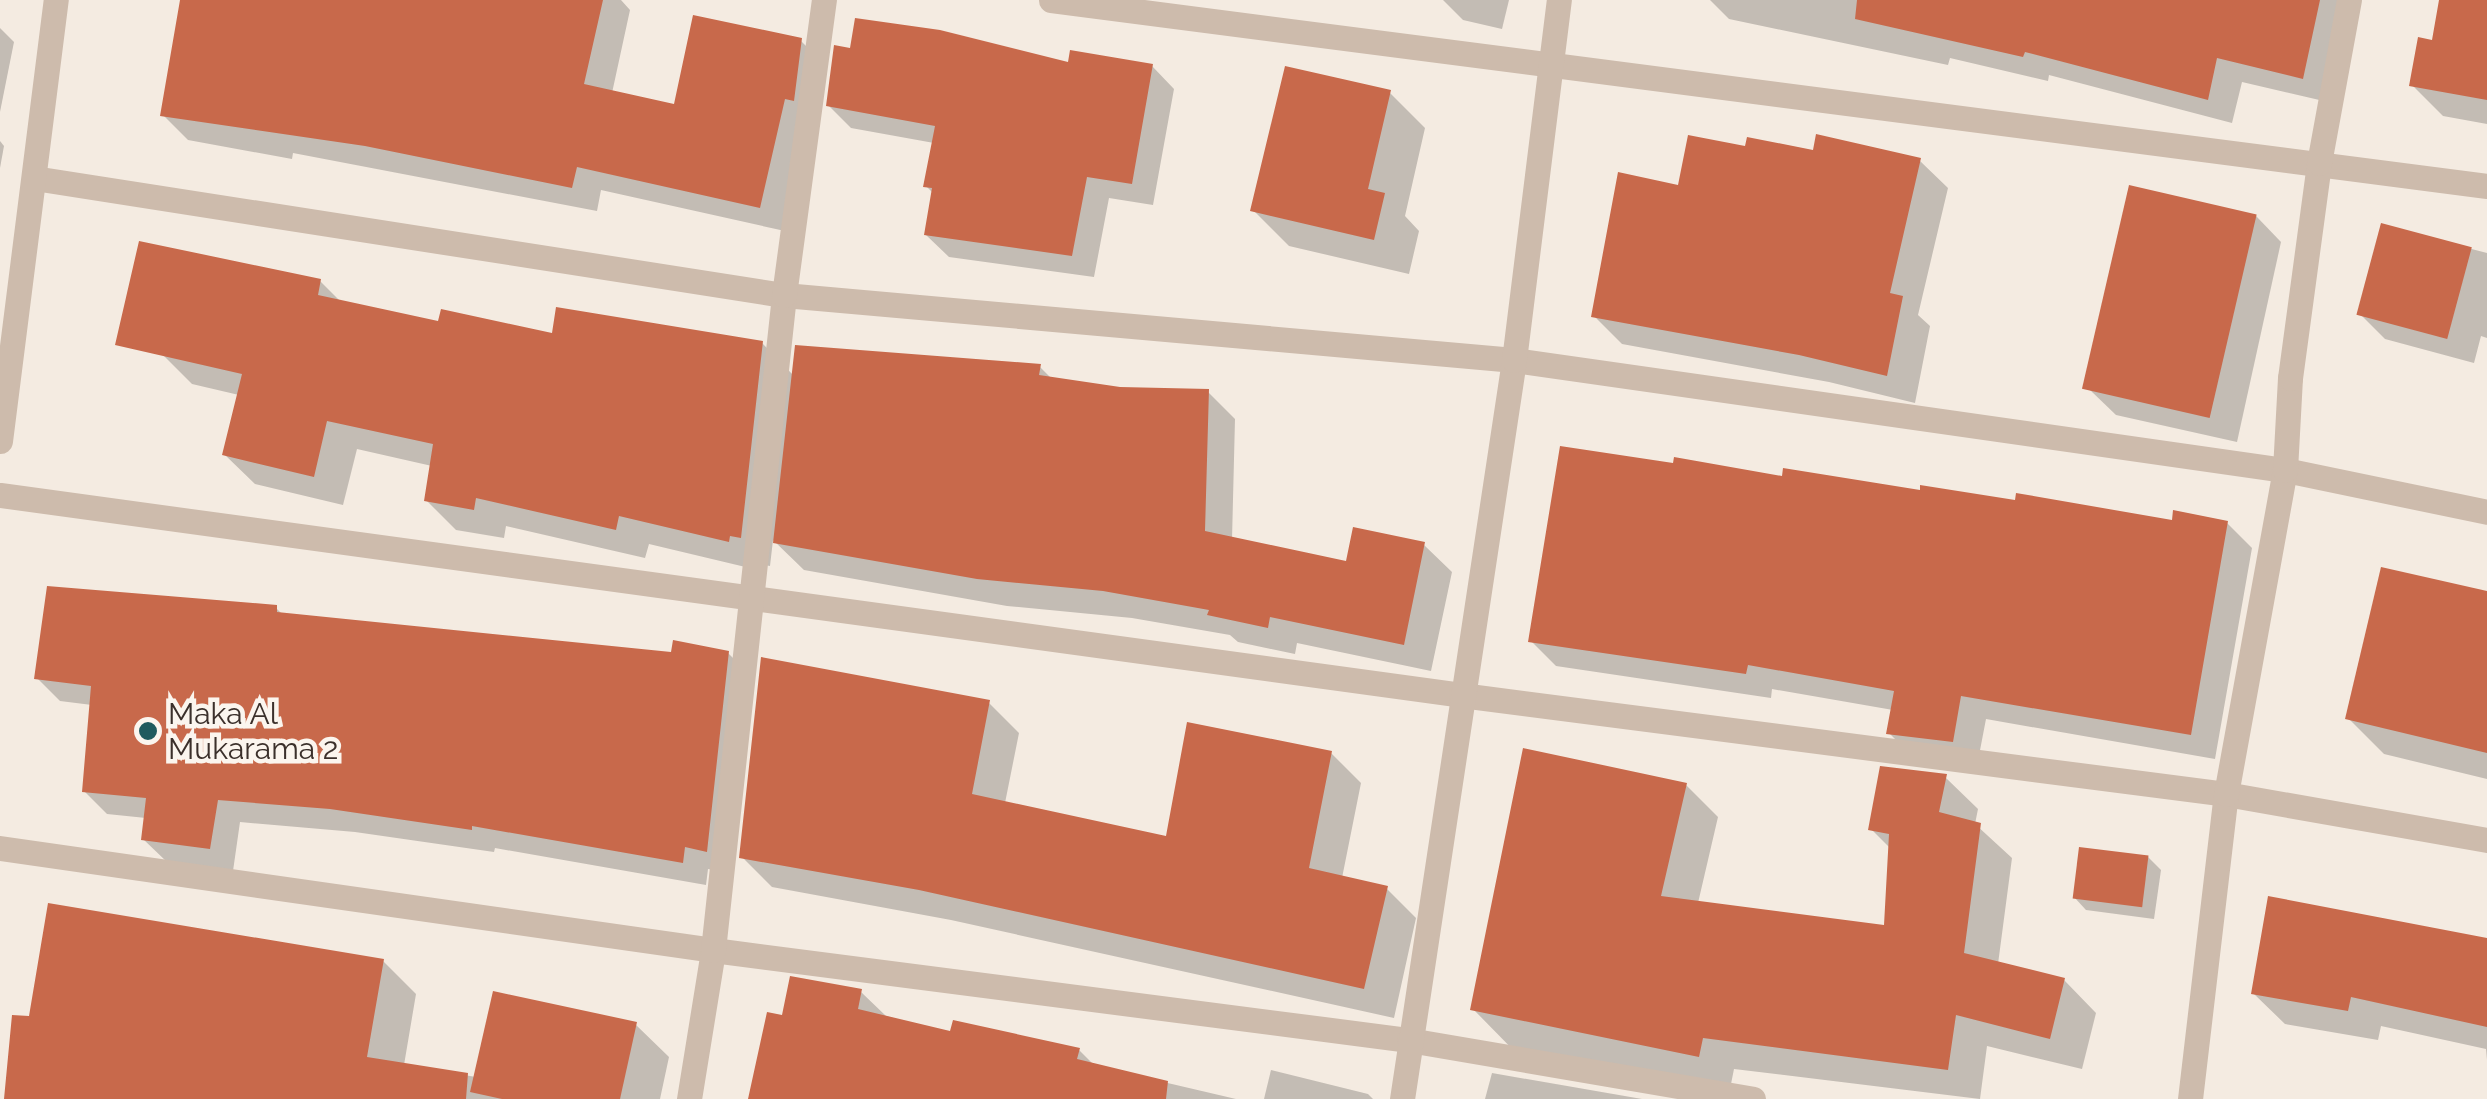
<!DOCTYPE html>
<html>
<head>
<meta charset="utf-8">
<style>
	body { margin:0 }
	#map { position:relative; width:2487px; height:1099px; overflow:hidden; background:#f4ebe1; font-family:Raleway,sans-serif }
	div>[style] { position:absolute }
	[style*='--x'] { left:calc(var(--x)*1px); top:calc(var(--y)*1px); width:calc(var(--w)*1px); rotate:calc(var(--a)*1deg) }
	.shadow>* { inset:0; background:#0003 }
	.building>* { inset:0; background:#c8694b; transform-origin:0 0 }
	.minor>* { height:25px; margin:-12.5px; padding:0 12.5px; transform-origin:12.5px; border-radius:12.5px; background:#cdbbac }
	.dots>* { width:28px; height:28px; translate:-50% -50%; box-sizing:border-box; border:5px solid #fbf5ee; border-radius:50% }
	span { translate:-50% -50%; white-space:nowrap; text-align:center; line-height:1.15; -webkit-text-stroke:9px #fbf5ee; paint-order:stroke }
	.poi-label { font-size:30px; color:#3b302b }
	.left { translate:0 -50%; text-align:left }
</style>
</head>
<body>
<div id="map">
	<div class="shadow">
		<i style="clip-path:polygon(183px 0,621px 0,630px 10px,612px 93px,676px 107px,801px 41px,826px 66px,785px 231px,601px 190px,597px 211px,293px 153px,292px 159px,188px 140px,163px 115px)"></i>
		<i style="clip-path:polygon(1443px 0,1509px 0,1502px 29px,1463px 20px)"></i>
		<i style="clip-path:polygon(1710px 0,2350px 0,2328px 102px,2242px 82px,2232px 123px,2049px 75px,2048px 81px,1950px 58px,1948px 65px,1729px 19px)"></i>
		<i style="clip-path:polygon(2442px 0,2487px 0,2487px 124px,2443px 116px,2412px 85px,2434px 43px)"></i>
		<i style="clip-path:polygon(0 28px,14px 42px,0 112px)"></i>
		<i style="clip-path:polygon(1070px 65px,1152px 66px,1174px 89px,1153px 205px,1109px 198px,1094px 277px,949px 257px,926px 235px,933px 193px,926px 186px,934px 143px,851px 128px,829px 106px)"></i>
		<i style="clip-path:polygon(1390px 93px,1425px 128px,1405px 216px,1419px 231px,1409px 274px,1289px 246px,1253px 210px)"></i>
		<i style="clip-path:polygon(0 141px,4px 146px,0 168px)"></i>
		<i style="clip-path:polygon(1747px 149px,1920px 161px,1948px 188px,1918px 315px,1930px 326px,1915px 403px,1829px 382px,1622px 344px,1594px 316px,1680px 188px)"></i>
		<i style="clip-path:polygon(2256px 216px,2281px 242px,2237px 442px,2116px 415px,2090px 390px)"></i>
		<i style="clip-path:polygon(2383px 226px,2487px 253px,2487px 338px,2481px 336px,2474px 363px,2385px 339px,2360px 314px)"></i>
		<i style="clip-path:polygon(320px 281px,342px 303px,440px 324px,554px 336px,762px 343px,794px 376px,1040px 367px,1053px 380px,1120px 390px,1208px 392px,1235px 419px,1232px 540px,1348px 564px,1424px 545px,1452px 572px,1431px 671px,1297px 643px,1295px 654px,1238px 642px,1230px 635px,1132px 618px,1007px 606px,804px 570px,773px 540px,770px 566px,760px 564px,758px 570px,649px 544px,645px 558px,506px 526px,504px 538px,456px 530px,426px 500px,432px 466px,357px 449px,343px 505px,255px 484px,225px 455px,239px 395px,192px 384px,162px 354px)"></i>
		<i style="clip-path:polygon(1784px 479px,2174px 523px,2227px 523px,2252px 548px,2215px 759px,1986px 719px,1977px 766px,1914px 758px,1889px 733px,1893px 710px,1772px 689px,1771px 698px,1556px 666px,1531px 641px)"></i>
		<i style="clip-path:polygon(2487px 594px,2487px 779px,2384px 754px,2348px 718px)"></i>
		<i style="clip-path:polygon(276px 608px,283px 615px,673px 655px,728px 653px,751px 676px,730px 873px,708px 869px,706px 885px,495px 848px,494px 852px,355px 832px,240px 822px,233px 871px,167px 862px,143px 839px,146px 818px,107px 814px,84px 791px,92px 705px,60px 701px,37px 678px)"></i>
		<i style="clip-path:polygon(989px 703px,1019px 733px,1005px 803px,1168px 839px,1331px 753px,1361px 783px,1342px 878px,1386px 888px,1416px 918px,1394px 1018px,951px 920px,772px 887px,742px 857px)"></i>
		<i style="clip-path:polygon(1945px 777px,1978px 809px,1975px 824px,2012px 858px,1998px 964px,2064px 980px,2096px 1013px,2082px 1069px,1987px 1046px,1980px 1099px,1734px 1069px,1728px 1099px,1533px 1070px,1473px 1009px,1686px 785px,1718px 817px,1698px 903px,1887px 928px,1891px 849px,1871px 829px)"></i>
		<i style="clip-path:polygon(2148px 857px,2161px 870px,2154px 919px,2086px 910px,2074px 897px)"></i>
		<i style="clip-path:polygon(2487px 940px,2487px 1060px,2486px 1049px,2381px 1026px,2378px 1040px,2285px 1024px,2254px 994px)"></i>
		<i style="clip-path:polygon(383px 961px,416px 994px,404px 1065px,476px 1077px,635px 1024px,669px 1057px,660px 1099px,7px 1099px,31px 1019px)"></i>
		<i style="clip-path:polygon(861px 992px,886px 1016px,952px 1034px,1079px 1050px,1095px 1066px,1236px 1099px,751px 1099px,784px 1018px)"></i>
		<i style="clip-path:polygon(1271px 1070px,1368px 1094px,1373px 1099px,1264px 1099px)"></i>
		<i style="clip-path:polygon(1492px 1073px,1642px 1099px,1485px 1099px)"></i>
	</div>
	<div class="building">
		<i style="clip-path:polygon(180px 0,603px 0,584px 84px,674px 104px,693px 15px,802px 38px,794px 101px,785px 99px,760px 208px,577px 167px,572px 188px,365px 146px,160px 116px)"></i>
		<i style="clip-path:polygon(1857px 0,2320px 0,2303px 79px,2217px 58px,2208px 100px,2025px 52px,2023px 57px,1855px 19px)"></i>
		<i style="clip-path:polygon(2439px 0,2487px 0,2487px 100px,2409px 86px,2418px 37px,2432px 40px)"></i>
		<i style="clip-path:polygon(855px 18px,940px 30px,1068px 62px,1070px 50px,1153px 64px,1132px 184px,1087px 177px,1072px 256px,924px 235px,932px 188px,923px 187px,935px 126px,826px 106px,834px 45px,850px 48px)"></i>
		<i style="clip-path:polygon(1285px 66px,1391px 90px,1368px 189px,1385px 193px,1374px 240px,1250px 211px)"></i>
		<i style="clip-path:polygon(1816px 134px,1921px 158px,1890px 293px,1903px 296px,1887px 376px,1799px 355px,1591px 317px,1618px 172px,1678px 185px,1688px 135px,1745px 146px,1747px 137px,1813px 150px)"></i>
		<i style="left:2129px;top:185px;width:131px;height:209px;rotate:13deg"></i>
		<i style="left:2381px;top:223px;width:94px;height:95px;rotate:15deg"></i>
		<i style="clip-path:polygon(139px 241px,321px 279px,318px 295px,438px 321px,441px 309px,552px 333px,556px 307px,763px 341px,741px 538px,730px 536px,729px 542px,619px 516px,616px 530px,476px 498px,474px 510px,424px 501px,433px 444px,327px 421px,314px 477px,222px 455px,242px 374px,115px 345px)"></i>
		<i style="clip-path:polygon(795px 345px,1041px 364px,1039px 375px,1120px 387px,1209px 389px,1205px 531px,1346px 561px,1353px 527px,1425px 542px,1404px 645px,1270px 617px,1268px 628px,1207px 615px,1209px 610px,1103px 591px,977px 579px,773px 543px)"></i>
		<i style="clip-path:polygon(1560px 446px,1673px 463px,1674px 457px,1782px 476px,1783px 468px,1920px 490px,1920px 485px,2015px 500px,2016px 493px,2172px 520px,2173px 510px,2228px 521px,2191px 735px,1961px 696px,1953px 742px,1886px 734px,1894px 691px,1748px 665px,1746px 674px,1528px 642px)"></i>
		<i style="clip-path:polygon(2381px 567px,2487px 591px,2487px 753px,2345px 719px)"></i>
		<i style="clip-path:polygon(47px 586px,277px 605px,277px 612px,671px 652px,673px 640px,729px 651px,707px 852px,685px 847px,683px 863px,472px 826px,472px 830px,330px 809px,218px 800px,210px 849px,141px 840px,146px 798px,82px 792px,91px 686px,34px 679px)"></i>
		<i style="clip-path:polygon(761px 657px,990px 700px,972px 794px,1166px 836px,1187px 722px,1332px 751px,1309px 868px,1388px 886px,1364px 989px,919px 890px,739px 858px)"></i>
		<i style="clip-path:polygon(1523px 748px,1687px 783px,1661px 896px,1884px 925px,1889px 834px,1868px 830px,1880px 766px,1947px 774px,1939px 812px,1981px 823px,1964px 953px,2065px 978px,2050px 1039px,1956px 1015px,1948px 1070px,1703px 1038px,1699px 1057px,1470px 1010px)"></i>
		<i style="left:2079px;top:847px;width:70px;height:52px;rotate:7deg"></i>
		<i style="clip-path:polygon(2268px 896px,2487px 938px,2487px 1027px,2351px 997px,2348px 1011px,2251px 994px)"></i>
		<i style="clip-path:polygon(48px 903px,384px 959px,367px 1057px,468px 1073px,466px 1099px,4px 1099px,12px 1015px,29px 1016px)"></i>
		<i style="clip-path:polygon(790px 976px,862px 989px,858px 1009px,950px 1031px,953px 1020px,1080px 1048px,1077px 1059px,1168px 1081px,1166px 1099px,748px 1099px,767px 1012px,782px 1015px)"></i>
		<i style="clip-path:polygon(493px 991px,637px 1022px,620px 1099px,502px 1099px,470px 1092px)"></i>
	</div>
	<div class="minor">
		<i style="--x:1051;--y:0;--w:1448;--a:7.38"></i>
		<i style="--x:34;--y:178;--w:759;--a:8.87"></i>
		<i style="--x:784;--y:295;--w:733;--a:5.09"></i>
		<i style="--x:1514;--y:360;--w:779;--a:8.12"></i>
		<i style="--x:2285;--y:470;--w:206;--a:11.7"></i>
		<i style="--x:0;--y:441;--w:445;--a:-82.8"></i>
		<i style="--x:0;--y:495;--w:1475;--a:7.79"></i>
		<i style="--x:1461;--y:695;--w:771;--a:7.37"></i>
		<i style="--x:2226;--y:794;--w:265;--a:10"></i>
		<i style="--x:0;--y:848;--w:720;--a:8.14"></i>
		<i style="--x:713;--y:950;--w:702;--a:7.37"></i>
		<i style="--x:1409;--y:1040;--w:349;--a:9.7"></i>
		<i style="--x:689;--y:1099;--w:151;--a:-80.8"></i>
		<i style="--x:713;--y:950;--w:659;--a:-83.81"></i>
		<i style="--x:784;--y:295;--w:298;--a:-82.3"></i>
		<i style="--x:1402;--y:1099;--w:747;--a:-81.38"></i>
		<i style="--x:1514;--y:360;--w:363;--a:-82.9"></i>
		<i style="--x:2190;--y:1099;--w:307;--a:-83.3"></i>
		<i style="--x:2226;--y:794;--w:329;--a:-79.7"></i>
		<i style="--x:2285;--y:470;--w:92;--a:-86.9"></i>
		<i style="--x:2290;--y:378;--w:217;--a:-82.3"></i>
		<i style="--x:2319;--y:163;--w:166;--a:-79.6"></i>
	</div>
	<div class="dots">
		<i style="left:148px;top:731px;background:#1f5a5e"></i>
	</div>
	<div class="poi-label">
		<span class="left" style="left:168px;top:731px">Maka Al<br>Mukarama 2</span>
	</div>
</div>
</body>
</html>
